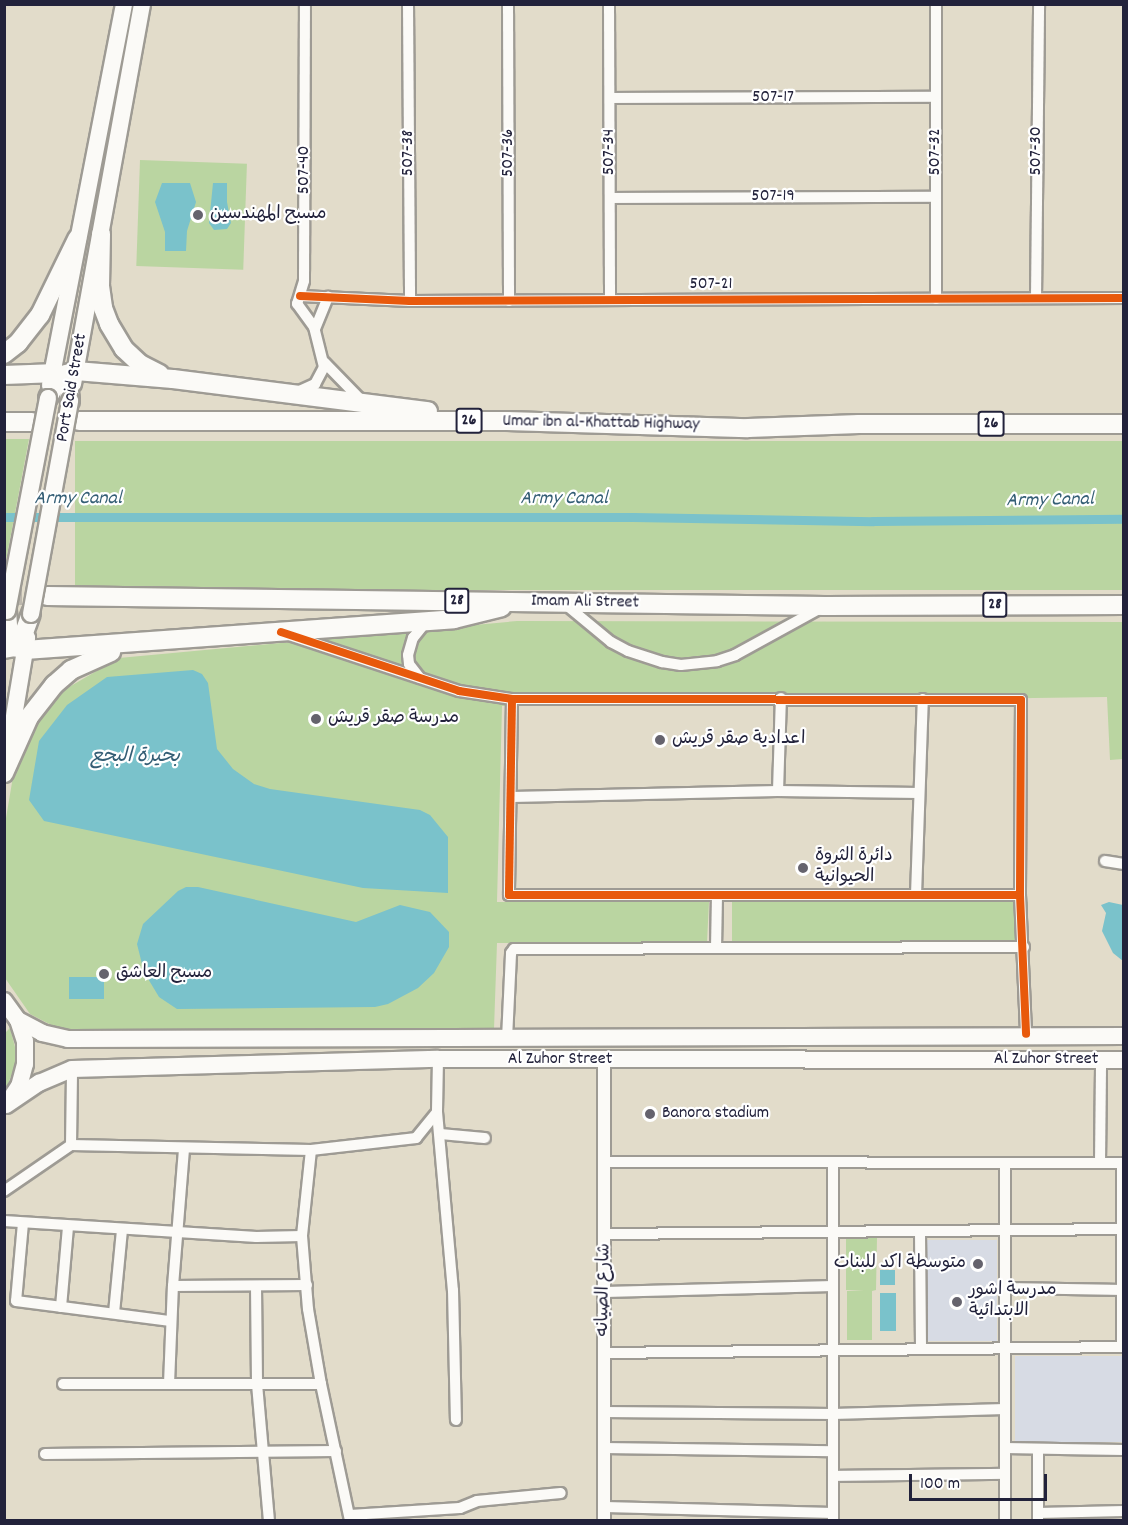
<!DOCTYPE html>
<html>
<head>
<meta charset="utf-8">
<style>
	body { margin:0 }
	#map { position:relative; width:1128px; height:1525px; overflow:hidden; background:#e2dcca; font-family:Dekko,"Playpen Sans Arabic",sans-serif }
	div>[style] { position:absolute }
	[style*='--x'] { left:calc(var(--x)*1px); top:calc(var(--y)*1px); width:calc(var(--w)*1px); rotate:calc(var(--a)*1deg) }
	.built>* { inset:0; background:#d7dbe4; transform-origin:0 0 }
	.green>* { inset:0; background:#bad5a1; transform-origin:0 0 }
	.water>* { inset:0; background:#7ac2cb; transform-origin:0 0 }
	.canal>* { height:9px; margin:-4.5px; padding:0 4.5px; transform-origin:4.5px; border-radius:4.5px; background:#7ac2cb }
	.motorway-tunnel>* { height:18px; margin-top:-9px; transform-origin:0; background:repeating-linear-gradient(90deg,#bcb7ad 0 18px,transparent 0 27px) }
	.roads { filter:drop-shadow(2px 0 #9e9b94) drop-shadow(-2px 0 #9e9b94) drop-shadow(0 2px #9e9b94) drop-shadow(0 -2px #9e9b94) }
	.minor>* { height:10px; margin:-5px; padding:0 5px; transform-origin:5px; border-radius:5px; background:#fbfaf7 }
	.tertiary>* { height:12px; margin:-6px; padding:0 6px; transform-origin:6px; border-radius:6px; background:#fbfaf7 }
	.primary>* { height:16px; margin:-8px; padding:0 8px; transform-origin:8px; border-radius:8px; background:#fbfaf7 }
	.motorway>* { height:18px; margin:-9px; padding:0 9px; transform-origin:9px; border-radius:9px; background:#fbfaf7 }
	.bridges { filter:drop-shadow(2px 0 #9e9b94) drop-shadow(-2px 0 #9e9b94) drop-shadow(0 2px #9e9b94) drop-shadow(0 -2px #9e9b94) }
	.primary-bridge>* { height:16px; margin:-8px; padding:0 8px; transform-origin:8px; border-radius:8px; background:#fbfaf7 }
	.cycleway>* { height:8px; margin:-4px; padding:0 4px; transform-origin:4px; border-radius:4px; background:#e8590c }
	.dots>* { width:16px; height:16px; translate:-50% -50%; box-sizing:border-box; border:3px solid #fff; border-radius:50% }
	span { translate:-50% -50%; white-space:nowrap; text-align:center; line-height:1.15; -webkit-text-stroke:4.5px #fff; paint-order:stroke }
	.shield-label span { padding:2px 4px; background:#fff; border:2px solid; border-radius:4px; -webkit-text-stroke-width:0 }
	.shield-label { font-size:16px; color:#22223b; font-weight:700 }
	.street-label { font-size:18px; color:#22223b }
	.poi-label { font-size:18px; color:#22223b }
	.left { translate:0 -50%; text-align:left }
	.right { translate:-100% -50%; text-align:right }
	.water-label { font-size:20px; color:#345e75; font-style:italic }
	.frame { position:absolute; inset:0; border:6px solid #22223b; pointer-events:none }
	.scale { position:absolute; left:909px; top:1474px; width:138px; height:27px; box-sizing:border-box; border:3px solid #22223b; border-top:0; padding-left:8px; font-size:18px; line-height:21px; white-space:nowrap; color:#22223b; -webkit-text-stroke:4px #fff; paint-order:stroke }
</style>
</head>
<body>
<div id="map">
	<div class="built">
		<i style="left:927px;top:1240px;width:70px;height:101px"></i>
		<i style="left:1123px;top:1356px;width:86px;height:108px;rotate:90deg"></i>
	</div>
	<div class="green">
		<i style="left:140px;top:160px;width:107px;height:106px;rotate:2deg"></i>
		<i style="clip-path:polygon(5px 439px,29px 439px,5px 566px,4px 439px)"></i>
		<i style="left:1123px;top:441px;width:149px;height:1048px;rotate:90deg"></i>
		<i style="clip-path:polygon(517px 621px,1123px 622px,1123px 759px,1110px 760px,1107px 697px,502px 706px,497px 902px,709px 902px,707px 942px,497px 943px,494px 1029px,59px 1029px,30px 1014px,5px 978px,5px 824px,17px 753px,57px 694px,119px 658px)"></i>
		<i style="left:732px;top:902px;width:296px;height:39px"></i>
		<i style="clip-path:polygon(10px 1028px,15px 1047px,15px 1065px,5px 1093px,5px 1033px)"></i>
		<i style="clip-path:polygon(846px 1238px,877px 1238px,876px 1290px,872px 1291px,872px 1340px,847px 1340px,847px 1291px,864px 1290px,846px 1290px)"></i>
	</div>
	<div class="water">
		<i style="clip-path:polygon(162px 183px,190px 183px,196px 202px,187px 231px,186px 251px,165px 251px,165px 232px,155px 202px)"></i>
		<i style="clip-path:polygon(213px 183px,227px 183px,227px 202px,231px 223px,227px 229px,214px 230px,209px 223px)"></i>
		<i style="clip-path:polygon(193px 670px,202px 674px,208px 683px,217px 749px,233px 769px,254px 784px,270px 789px,420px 810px,430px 815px,448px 837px,448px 893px,363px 888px,44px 821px,29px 800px,39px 741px,67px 705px,107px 677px)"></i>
		<i style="clip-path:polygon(186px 887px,198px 887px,356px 922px,400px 905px,430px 912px,449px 932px,449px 947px,434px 973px,418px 988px,388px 1004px,375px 1007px,177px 1009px,159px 997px,144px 972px,137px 944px,143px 924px,178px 891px)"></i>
		<i style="clip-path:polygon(1109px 902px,1123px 905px,1123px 961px,1113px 953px,1102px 931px,1106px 913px,1101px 905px)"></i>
		<i style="left:69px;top:977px;width:35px;height:22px"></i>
		<i style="left:880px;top:1270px;width:15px;height:15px"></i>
		<i style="left:880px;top:1293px;width:16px;height:38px"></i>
	</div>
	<div class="canal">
		<i style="--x:4;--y:517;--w:629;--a:0"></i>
		<i style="--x:633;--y:517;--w:240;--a:1"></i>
		<i style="--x:873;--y:521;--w:251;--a:-0.5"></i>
	</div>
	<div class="motorway-tunnel">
		<i style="--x:4;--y:596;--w:43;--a:0"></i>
	</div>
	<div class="roads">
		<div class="minor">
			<i style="--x:408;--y:4;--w:297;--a:89.6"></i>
			<i style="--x:508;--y:4;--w:297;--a:89.8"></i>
			<i style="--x:609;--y:4;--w:296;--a:89.8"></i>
			<i style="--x:936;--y:4;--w:295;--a:90"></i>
			<i style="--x:610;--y:98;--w:326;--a:-0.2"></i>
			<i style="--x:610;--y:198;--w:326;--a:-0.2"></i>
			<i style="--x:300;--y:296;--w:110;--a:2.6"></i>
			<i style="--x:410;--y:301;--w:714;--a:-0.24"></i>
			<i style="--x:1036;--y:298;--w:294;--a:-89.4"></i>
			<i style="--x:315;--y:329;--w:35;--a:-68"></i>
			<i style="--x:324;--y:362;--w:54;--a:45.7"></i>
			<i style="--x:297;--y:392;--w:20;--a:-24"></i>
			<i style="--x:315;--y:384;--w:19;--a:-62"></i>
			<i style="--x:324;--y:367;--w:41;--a:-104"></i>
			<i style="--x:314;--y:327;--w:29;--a:-126"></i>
			<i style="--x:297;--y:304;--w:24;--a:-73"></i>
			<i style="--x:304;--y:281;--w:277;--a:-89.8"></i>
			<i style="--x:565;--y:604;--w:60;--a:39.6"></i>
			<i style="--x:611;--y:642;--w:19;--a:28"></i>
			<i style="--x:628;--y:651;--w:36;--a:18"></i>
			<i style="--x:662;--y:662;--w:19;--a:9"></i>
			<i style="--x:681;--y:665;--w:36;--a:-6"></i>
			<i style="--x:717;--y:661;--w:19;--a:-18"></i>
			<i style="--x:735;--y:655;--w:98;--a:-28.7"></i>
			<i style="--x:289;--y:635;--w:179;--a:18.2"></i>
			<i style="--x:459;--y:691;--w:54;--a:8.6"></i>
			<i style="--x:512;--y:699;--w:509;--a:0.11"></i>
			<i style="--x:1021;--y:700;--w:195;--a:90.3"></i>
			<i style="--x:1020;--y:895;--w:139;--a:87.5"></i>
			<i style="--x:420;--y:678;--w:18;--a:-128"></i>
			<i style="--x:409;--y:664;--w:9;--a:-96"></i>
			<i style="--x:408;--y:655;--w:18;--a:-74"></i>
			<i style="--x:413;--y:638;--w:22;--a:-51"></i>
			<i style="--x:512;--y:699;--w:196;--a:90.9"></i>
			<i style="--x:509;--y:895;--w:511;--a:0"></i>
			<i style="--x:778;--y:791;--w:93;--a:-88.2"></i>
			<i style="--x:512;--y:797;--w:266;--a:-1.3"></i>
			<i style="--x:778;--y:791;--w:141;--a:0.8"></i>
			<i style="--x:1105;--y:861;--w:19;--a:9"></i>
			<i style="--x:916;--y:895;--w:196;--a:-88"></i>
			<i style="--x:716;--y:948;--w:53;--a:-88.9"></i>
			<i style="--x:507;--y:1039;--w:86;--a:-87.3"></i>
			<i style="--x:511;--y:953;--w:5;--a:-53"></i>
			<i style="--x:514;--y:949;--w:510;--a:-0.22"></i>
			<i style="--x:438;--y:1059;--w:53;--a:91.1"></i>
			<i style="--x:437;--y:1112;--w:179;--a:84.9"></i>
			<i style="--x:453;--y:1290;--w:130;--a:88.7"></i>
			<i style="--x:440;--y:1134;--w:45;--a:5.1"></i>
			<i style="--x:71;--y:1145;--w:76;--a:-89.2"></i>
			<i style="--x:311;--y:1150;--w:86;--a:96"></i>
			<i style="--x:302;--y:1236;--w:73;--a:85.3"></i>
			<i style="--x:308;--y:1309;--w:76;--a:80.2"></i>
			<i style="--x:321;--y:1384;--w:139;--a:78"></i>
			<i style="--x:604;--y:1162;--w:520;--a:0.11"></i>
			<i style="--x:833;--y:1163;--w:357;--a:90"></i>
			<i style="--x:1100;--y:1163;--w:103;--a:-89.4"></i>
			<i style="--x:4;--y:1191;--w:81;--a:-34.5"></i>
			<i style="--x:71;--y:1145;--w:240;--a:1.2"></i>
			<i style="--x:311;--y:1150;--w:106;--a:-6.5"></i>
			<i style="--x:416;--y:1138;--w:33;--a:-51"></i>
			<i style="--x:4;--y:1221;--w:253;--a:3.6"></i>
			<i style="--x:256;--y:1237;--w:46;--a:-1.2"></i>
			<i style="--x:23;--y:1223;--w:78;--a:95.1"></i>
			<i style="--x:16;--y:1301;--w:156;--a:7.4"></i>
			<i style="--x:920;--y:1232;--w:117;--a:89.5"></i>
			<i style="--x:606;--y:1234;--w:518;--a:-0.55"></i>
			<i style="--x:173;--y:1286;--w:134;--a:-0.4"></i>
			<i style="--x:256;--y:1286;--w:98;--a:89.4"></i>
			<i style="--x:257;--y:1384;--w:137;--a:85"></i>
			<i style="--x:1005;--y:1288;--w:119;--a:1"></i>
			<i style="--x:605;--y:1292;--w:228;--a:-1.5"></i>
			<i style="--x:61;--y:1307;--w:80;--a:-85"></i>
			<i style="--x:114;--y:1313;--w:83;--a:-84.5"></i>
			<i style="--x:1122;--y:1347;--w:184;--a:-90"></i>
			<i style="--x:604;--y:1353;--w:520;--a:-0.66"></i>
			<i style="--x:63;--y:1384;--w:258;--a:0"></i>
			<i style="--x:169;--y:1384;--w:98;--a:-87.7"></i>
			<i style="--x:173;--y:1286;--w:137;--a:-85.4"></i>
			<i style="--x:604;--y:1412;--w:229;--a:0.5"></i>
			<i style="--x:833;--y:1414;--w:172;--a:-1.7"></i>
			<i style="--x:604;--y:1448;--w:229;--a:0.8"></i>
			<i style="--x:1005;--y:1448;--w:119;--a:1"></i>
			<i style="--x:1038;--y:1449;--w:71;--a:90"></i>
			<i style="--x:45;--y:1454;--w:291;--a:-0.6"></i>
			<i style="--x:833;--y:1476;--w:172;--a:-0.7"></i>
			<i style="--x:605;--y:1507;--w:228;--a:1.5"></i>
			<i style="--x:1038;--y:1513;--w:86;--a:-1.3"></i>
			<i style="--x:350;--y:1515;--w:110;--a:-3.6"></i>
			<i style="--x:460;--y:1508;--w:18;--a:-22"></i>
			<i style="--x:477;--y:1501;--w:84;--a:-5.4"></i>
			<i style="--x:1005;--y:1520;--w:357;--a:-90"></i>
		</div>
		<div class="tertiary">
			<i style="--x:604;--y:1060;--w:460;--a:90"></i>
		</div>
		<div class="primary">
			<i style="--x:73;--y:384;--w:386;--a:-79.7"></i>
			<i style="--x:50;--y:385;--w:388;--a:-79"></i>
			<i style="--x:7;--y:758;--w:122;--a:-80.5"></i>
			<i style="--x:4;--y:1001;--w:24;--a:54"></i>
			<i style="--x:18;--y:1020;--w:22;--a:72"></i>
			<i style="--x:25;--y:1041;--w:23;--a:90"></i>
			<i style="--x:25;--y:1064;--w:23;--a:105"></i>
			<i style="--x:19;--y:1086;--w:18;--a:124"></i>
			<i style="--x:18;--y:1020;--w:27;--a:28"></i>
			<i style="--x:42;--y:1033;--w:27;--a:13"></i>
			<i style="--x:68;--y:1039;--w:1056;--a:-0.16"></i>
			<i style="--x:6;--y:1105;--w:40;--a:-34"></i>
			<i style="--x:39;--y:1083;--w:36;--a:-23"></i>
			<i style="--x:72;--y:1069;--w:366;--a:-1.6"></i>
			<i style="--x:438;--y:1059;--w:686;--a:0.08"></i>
		</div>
		<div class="motorway">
			<i style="--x:101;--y:234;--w:52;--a:91.1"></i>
			<i style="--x:100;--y:286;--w:22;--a:82"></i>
			<i style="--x:103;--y:308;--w:17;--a:69"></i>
			<i style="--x:109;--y:324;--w:29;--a:59"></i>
			<i style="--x:124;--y:349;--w:22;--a:43"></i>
			<i style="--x:140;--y:364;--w:22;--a:27"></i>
			<i style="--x:4;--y:354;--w:18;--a:-38"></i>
			<i style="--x:18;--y:343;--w:36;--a:-52"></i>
			<i style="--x:40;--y:315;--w:85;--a:-64"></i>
			<i style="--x:4;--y:375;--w:53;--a:-2.2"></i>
			<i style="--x:57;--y:373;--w:14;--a:39"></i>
			<i style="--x:68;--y:382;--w:19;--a:84"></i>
			<i style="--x:48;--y:398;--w:19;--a:-62"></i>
			<i style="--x:57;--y:381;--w:11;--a:-38"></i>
			<i style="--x:66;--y:374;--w:10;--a:-17"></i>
			<i style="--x:76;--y:371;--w:97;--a:4.7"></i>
			<i style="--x:173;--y:379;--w:257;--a:7.2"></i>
			<i style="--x:79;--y:421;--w:428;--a:0"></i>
			<i style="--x:507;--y:421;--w:241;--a:1.7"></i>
			<i style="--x:748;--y:428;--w:111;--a:-2.1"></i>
			<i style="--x:859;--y:424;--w:265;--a:0"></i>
			<i style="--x:4;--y:422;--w:28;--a:0"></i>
			<i style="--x:47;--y:596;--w:778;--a:0.74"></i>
			<i style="--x:825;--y:606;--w:299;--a:-0.2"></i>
			<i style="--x:7;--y:611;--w:26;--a:86"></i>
			<i style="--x:9;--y:637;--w:12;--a:59"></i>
			<i style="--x:15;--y:647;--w:10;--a:17"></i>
			<i style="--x:25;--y:650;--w:430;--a:-4.1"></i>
			<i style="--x:454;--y:619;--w:49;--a:-14"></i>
			<i style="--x:4;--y:649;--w:10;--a:-11"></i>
			<i style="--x:14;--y:647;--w:9;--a:-41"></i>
			<i style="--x:21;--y:641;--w:29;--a:-70"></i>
			<i style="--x:4;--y:773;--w:61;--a:-65.9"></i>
			<i style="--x:29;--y:717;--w:41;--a:-52"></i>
			<i style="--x:54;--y:685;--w:23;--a:-41"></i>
			<i style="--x:71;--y:670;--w:44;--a:-24.2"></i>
		</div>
	</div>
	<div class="bridges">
		<div class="primary-bridge">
			<i style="--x:7;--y:611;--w:217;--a:-79.1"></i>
			<i style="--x:31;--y:614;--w:217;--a:-79.6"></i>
		</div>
	</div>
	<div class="cycleway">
		<i style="--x:300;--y:296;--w:110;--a:2.6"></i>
		<i style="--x:410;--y:301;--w:714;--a:-0.24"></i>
		<i style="--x:281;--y:632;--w:188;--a:18.3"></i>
		<i style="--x:459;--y:691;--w:54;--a:8.6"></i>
		<i style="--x:512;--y:699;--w:509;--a:0.11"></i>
		<i style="--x:1021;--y:700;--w:195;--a:90.3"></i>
		<i style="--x:1020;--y:895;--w:139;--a:87.5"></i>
		<i style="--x:512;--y:699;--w:196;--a:90.9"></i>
		<i style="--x:509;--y:895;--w:511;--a:0"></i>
	</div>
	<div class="dots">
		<i style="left:198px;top:215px;background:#65636d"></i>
		<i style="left:316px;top:719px;background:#65636d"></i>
		<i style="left:660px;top:740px;background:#65636d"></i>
		<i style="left:803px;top:868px;background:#65636d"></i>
		<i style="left:104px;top:974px;background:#65636d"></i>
		<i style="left:650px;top:1114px;background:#65636d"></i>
		<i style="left:978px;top:1264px;background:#65636d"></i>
		<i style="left:957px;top:1302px;background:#65636d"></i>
	</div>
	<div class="shield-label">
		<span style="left:469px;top:421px">26</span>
		<span style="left:991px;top:424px">26</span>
		<span style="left:457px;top:601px">28</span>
		<span style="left:995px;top:605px">28</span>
	</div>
	<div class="street-label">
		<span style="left:773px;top:98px">507-17</span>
		<span style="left:1037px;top:151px;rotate:-90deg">507-30</span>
		<span style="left:610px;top:152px;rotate:-90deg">507-34</span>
		<span style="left:936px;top:152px;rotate:-90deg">507-32</span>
		<span style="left:409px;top:153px;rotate:-90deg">507-38</span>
		<span style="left:509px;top:153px;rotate:-90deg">507-36</span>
		<span style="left:305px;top:170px;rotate:-90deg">507-40</span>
		<span style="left:773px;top:197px">507-19</span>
		<span style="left:711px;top:285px">507-21</span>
		<span style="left:73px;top:388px;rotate:-80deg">Port Said Street</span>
		<span style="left:601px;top:424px;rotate:1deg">Umar ibn al-Khattab Highway</span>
		<span style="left:585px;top:603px;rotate:1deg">Imam Ali Street</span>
		<span style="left:560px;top:1060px">Al Zuhor Street</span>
		<span style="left:1046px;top:1060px">Al Zuhor Street</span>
		<span style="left:605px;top:1290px;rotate:-89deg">شارع الصيانه</span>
	</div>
	<div class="poi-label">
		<span class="left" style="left:210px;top:215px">مسبح المهندسين</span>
		<span class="left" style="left:328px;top:719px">مدرسة صقر قريش</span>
		<span class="left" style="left:672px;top:740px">اعدادية صقر قريش</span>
		<span class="left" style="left:815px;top:868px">دائرة الثروة<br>الحيوانية</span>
		<span class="left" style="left:116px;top:974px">مسبح العاشق</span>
		<span class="left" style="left:662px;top:1114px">Banora stadium</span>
		<span class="right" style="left:966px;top:1264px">متوسطة اكد للبنات</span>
		<span class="left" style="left:969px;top:1302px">مدرسة اشور<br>الابتدائية</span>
	</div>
	<div class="water-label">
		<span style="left:78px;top:499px">Army Canal</span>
		<span style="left:564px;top:499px">Army Canal</span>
		<span style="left:1050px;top:501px;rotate:-1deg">Army Canal</span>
		<span style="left:135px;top:757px">بحيرة البجع</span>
	</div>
	<div class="frame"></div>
	<div class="scale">100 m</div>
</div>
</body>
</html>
